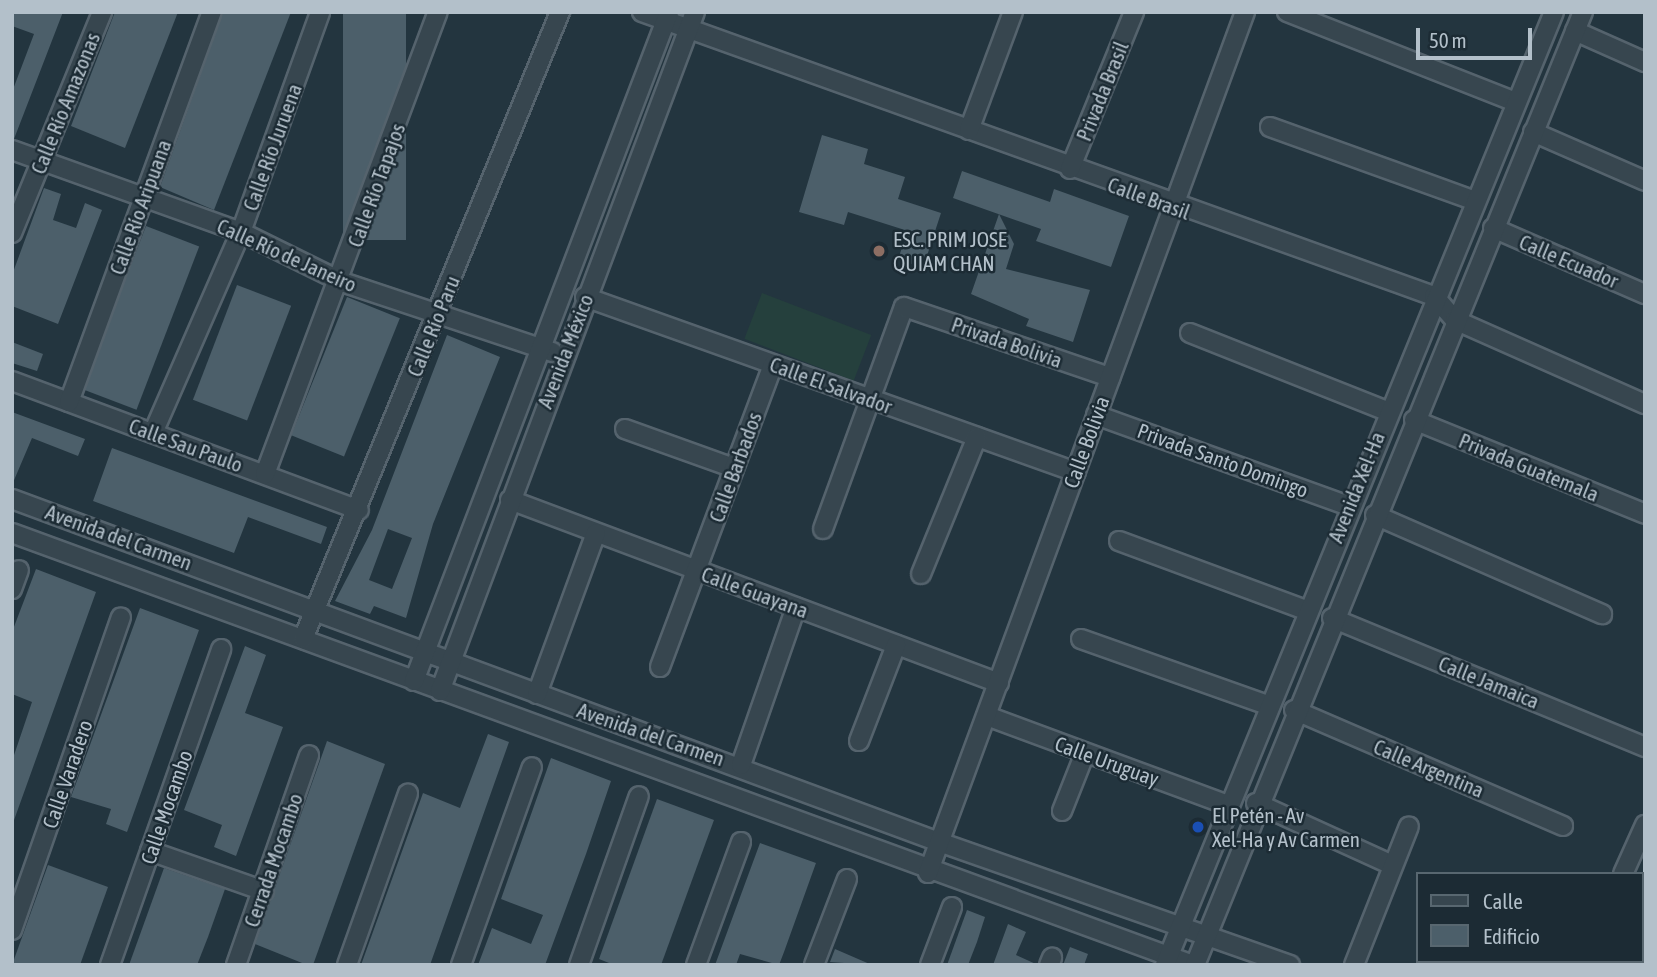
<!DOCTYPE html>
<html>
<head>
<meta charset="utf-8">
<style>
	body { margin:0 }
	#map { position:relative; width:1657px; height:977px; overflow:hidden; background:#23353f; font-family:"Asap Condensed",sans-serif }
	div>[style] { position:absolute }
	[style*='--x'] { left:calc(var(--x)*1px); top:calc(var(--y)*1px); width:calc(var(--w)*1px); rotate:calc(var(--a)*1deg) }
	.green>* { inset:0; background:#25403d; transform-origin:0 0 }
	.building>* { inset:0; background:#4c5f6a; transform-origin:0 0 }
	.roads { filter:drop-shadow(2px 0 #55636d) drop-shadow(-2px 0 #55636d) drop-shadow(0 2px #55636d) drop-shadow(0 -2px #55636d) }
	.minor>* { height:18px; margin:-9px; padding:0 9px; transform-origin:9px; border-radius:9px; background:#37464f }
	.dots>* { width:19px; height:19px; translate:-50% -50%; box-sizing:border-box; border:4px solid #1c2b34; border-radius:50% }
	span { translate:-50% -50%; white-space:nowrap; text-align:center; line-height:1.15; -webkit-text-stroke:5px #1c2b34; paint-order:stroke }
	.street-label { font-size:21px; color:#b3c0ca }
	.poi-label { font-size:21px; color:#b3c0ca }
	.left { translate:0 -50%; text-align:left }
	.frame { position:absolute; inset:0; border:14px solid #b3c0ca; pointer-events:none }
	.legend { position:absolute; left:1416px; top:872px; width:228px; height:91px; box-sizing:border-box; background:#1c2b34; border:2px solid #586770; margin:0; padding:9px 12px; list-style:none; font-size:21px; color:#b3c0ca }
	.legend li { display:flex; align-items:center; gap:14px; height:35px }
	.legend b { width:35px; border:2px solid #586770 }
	.scale { position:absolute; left:1416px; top:28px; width:116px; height:32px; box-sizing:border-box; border:4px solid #b3c0ca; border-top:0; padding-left:9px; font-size:21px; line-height:24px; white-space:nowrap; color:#b3c0ca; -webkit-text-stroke:5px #1c2b34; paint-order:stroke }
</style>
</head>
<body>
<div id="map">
	<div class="green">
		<i style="left:762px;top:293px;width:117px;height:49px;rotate:21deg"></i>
	</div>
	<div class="building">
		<i style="clip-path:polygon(12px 12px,63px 12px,14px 139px,12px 92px,34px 34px,12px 26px)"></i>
		<i style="clip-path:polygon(115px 12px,178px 12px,125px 148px,71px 126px)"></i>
		<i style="clip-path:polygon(223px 12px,291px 12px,214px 210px,160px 187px)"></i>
		<i style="left:343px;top:12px;width:63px;height:228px"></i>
		<i style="clip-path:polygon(822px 135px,868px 149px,864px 164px,905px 177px,898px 199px,941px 213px,923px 268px,898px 259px,908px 231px,848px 212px,844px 225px,799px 212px)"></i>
		<i style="clip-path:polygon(962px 171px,1050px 202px,1054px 189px,1129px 216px,1111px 267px,1036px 241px,1041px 229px,953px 198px)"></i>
		<i style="clip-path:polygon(44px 188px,61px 194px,53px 220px,76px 228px,85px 203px,102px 210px,58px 324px,12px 306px,12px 275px)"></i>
		<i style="clip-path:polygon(999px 214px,1014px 244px,1006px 269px,1090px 290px,1073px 342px,1026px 326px,1029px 319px,971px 294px)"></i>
		<i style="left:146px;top:226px;width:57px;height:175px;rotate:21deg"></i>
		<i style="left:237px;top:285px;width:58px;height:123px;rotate:21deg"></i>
		<i style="left:347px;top:297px;width:57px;height:149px;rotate:22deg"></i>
		<i style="clip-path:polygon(evenodd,447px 335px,500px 357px,433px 524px,406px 618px,374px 606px,370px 614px,335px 601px,372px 530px,447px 335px,388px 529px,412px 538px,392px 589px,369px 580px,388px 529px)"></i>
		<i style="clip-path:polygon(12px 342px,43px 354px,37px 371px,12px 363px)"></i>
		<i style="clip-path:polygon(12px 412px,85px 439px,78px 456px,32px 438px,12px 485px)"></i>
		<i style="clip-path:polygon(112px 448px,327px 527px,321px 544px,248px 517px,234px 553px,93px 501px)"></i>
		<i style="clip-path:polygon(36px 569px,96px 592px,13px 823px,12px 761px,32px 702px,12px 694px,12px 632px)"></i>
		<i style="clip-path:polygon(140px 608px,199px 630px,127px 832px,106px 824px,111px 809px,71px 797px)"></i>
		<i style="clip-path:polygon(245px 646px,266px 655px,245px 713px,283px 727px,236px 856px,214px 847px,222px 825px,184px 810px)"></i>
		<i style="clip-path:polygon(488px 734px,509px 742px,430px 965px,361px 965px,423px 793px,460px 808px)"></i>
		<i style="clip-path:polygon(327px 741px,385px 764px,313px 965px,307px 965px,255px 944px)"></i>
		<i style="clip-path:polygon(551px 758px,611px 781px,586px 854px,545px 965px,478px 965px,492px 928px,531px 944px,543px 915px,501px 899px)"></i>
		<i style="clip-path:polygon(657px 799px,714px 820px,661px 965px,614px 965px,599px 959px)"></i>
		<i style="clip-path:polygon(760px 843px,816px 863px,784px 952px,779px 965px,740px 954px,736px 965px,715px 965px)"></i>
		<i style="clip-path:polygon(48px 865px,108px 887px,80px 965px,12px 965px)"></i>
		<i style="clip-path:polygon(164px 868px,225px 889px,208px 937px,197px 965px,129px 965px)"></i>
		<i style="clip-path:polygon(967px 910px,985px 917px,977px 942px,968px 965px,947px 965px)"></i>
		<i style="clip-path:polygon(1008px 924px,1026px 932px,1016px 955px,1038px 965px,993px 965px)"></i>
		<i style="clip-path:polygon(1070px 947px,1088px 954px,1084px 965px,1063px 965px)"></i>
		<i style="clip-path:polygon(835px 949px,872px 965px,830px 962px)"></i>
	</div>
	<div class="roads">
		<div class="minor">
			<i style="--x:642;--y:12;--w:841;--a:19.73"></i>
			<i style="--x:1434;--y:296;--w:32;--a:49"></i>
			<i style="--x:1455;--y:320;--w:208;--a:23.9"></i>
			<i style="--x:1287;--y:12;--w:246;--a:21.5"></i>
			<i style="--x:1575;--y:31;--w:77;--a:23.9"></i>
			<i style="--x:1270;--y:127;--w:218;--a:19.8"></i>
			<i style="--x:969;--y:130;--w:126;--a:-69.6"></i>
			<i style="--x:1533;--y:132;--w:122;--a:23.6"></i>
			<i style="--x:12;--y:150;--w:243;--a:19.7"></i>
			<i style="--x:241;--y:232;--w:113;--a:26.3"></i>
			<i style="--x:342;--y:282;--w:222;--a:18.4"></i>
			<i style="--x:1070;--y:169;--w:170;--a:-67.8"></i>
			<i style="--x:1493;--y:228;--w:166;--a:23.5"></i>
			<i style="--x:12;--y:233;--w:239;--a:-67.8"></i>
			<i style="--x:585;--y:297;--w:521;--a:19.62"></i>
			<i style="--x:1190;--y:333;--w:212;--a:21.6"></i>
			<i style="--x:12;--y:381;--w:370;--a:20.4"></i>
			<i style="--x:69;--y:402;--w:415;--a:-69.9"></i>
			<i style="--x:1096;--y:415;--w:269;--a:19.8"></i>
			<i style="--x:1414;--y:420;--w:249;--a:22.1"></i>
			<i style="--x:625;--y:429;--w:116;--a:19.7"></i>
			<i style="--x:153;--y:433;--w:219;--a:-66.4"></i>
			<i style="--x:241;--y:232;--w:234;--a:-70.2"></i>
			<i style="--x:265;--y:474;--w:493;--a:-69.5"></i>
			<i style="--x:12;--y:499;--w:988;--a:20.31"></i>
			<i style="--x:939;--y:842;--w:372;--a:19.3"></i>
			<i style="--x:510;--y:500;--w:522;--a:20.52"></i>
			<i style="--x:1375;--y:515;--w:248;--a:23.6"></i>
			<i style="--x:823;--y:529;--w:236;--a:-70"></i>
			<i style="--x:904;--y:307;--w:218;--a:18.8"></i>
			<i style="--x:12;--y:533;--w:1258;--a:20.09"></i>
			<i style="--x:1119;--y:541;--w:199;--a:20.3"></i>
			<i style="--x:921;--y:574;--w:148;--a:-67.8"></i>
			<i style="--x:12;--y:589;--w:20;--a:-70"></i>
			<i style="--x:1332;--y:618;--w:339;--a:22.4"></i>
			<i style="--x:303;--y:639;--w:678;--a:-67.71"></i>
			<i style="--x:1081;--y:639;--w:197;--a:19.5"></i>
			<i style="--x:660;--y:667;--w:323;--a:-69.5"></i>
			<i style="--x:414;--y:681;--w:716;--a:-69.13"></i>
			<i style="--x:440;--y:691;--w:725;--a:-69.42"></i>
			<i style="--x:537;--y:694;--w:171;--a:-69.9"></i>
			<i style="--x:1294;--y:710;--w:293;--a:23.3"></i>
			<i style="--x:987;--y:716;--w:256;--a:20.3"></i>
			<i style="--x:859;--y:741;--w:103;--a:-68.9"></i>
			<i style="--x:741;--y:765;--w:167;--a:-70.8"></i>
			<i style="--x:1256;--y:803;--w:149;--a:24.5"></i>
			<i style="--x:1062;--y:811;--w:62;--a:-68.4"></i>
			<i style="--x:150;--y:851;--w:121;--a:19.3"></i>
			<i style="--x:928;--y:873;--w:918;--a:-69.79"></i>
			<i style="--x:1623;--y:874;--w:54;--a:-65.8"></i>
			<i style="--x:12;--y:930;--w:331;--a:-70.8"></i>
			<i style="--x:110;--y:965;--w:335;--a:-70.6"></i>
			<i style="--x:236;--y:965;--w:222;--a:-70.8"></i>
			<i style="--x:347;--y:965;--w:182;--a:-70.4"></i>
			<i style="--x:461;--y:965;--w:210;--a:-70.3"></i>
			<i style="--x:579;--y:965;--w:179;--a:-70.5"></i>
			<i style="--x:696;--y:965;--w:131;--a:-69.9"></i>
			<i style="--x:814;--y:965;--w:92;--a:-69"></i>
			<i style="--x:930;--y:965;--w:62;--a:-69.2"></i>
			<i style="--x:1049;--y:965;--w:8;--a:-67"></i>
			<i style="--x:1165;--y:965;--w:1029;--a:-67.8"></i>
			<i style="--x:1195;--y:965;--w:1029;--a:-67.85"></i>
			<i style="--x:1354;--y:965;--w:149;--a:-68.4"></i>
			<i style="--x:1465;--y:965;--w:4;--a:-76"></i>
			<i style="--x:1584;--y:965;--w:4;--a:-63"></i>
		</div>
	</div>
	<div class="dots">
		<i style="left:879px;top:251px;background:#8d6e63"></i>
		<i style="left:1198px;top:827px;background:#1a4fb4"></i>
	</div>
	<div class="street-label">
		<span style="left:1102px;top:91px;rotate:-68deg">Privada Brasil</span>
		<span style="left:65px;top:103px;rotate:-68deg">Calle Río Amazonas</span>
		<span style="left:272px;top:147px;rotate:-70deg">Calle Río Juruena</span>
		<span style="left:376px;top:185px;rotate:-70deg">Calle Río Tapajos</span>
		<span style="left:1149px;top:198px;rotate:20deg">Calle Brasil</span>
		<span style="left:140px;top:207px;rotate:-70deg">Calle Río Aripuana</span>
		<span style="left:287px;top:255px;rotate:24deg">Calle Río de Janeiro</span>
		<span style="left:1569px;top:261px;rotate:23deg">Calle Ecuador</span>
		<span style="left:433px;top:326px;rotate:-68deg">Calle Río Paru</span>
		<span style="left:1007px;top:342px;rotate:19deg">Privada Bolivia</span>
		<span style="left:565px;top:351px;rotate:-69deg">Avenida México</span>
		<span style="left:831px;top:385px;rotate:20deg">Calle El Salvador</span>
		<span style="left:1086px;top:442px;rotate:-70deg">Calle Bolivia</span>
		<span style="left:186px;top:445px;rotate:20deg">Calle Sau Paulo</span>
		<span style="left:1223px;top:460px;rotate:20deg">Privada Santo Domingo</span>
		<span style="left:735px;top:467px;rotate:-70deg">Calle Barbados</span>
		<span style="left:1529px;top:467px;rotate:22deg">Privada Guatemala</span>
		<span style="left:1356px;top:487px;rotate:-68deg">Avenida Xel-Ha</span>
		<span style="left:119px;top:537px;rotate:20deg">Avenida del Carmen</span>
		<span style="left:755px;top:592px;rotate:20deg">Calle Guayana</span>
		<span style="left:1489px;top:682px;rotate:22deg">Calle Jamaica</span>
		<span style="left:651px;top:734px;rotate:19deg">Avenida del Carmen</span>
		<span style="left:1107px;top:761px;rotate:20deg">Calle Uruguay</span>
		<span style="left:1429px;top:768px;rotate:23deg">Calle Argentina</span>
		<span style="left:67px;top:774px;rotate:-71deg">Calle Varadero</span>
		<span style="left:166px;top:807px;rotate:-71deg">Calle Mocambo</span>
		<span style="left:273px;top:860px;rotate:-71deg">Cerrada Mocambo</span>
	</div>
	<div class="poi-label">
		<span class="left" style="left:893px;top:251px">ESC. PRIM JOSE<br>QUIAM CHAN</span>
		<span class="left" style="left:1212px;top:827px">El Petén - Av<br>Xel-Ha y Av Carmen</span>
	</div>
	<div class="frame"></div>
	<ul class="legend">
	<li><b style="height:9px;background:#37464f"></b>Calle</li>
	<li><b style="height:19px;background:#4c5f6a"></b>Edificio</li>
	</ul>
	<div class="scale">50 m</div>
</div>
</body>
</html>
